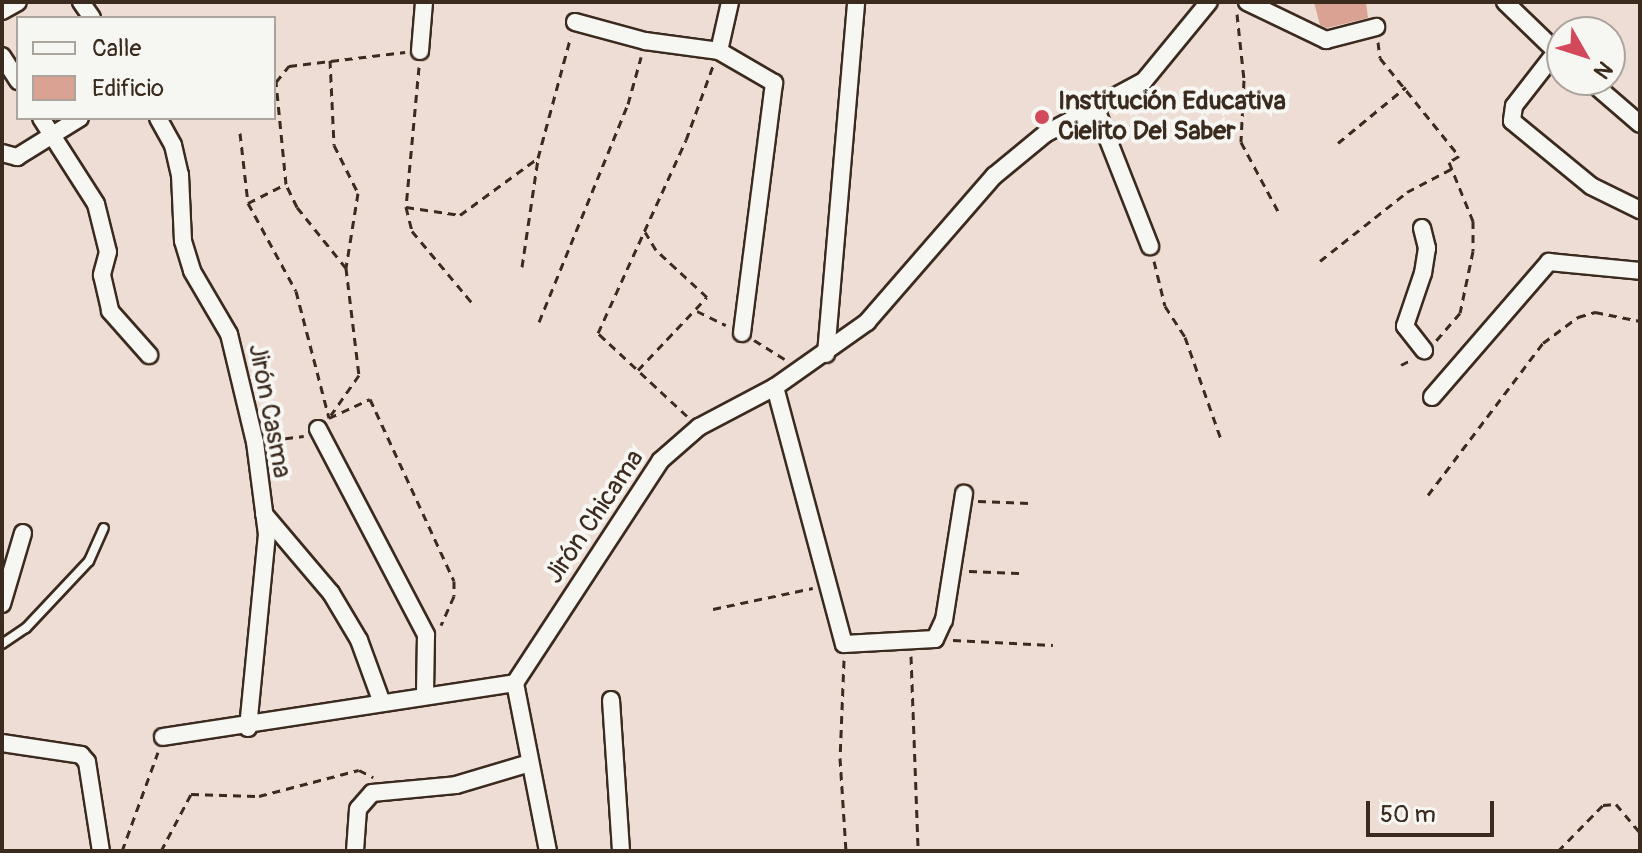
<!DOCTYPE html>
<html>
<head>
<meta charset="utf-8">
<style>
	body { margin:0 }
	#map { position:relative; width:1642px; height:853px; overflow:hidden; background:#eeddd5; font-family:Pangolin,sans-serif }
	div>[style] { position:absolute }
	[style*='--x'] { left:calc(var(--x)*1px); top:calc(var(--y)*1px); width:calc(var(--w)*1px); rotate:calc(var(--a)*1deg) }
	.building>* { inset:0; background:#daa292 }
	.path>* { height:3px; margin-top:-1.5px; transform-origin:0; background:repeating-linear-gradient(90deg,#3b2a1e 0 8px,transparent 0 14px) }
	.roads { filter:drop-shadow(2px 0 #3b2a1e) drop-shadow(-2px 0 #3b2a1e) drop-shadow(0 2px #3b2a1e) drop-shadow(0 -2px #3b2a1e) }
	.service>* { height:8px; margin:-4px; padding:0 4px; transform-origin:4px; border-radius:4px; background:#f6f6f2 }
	.minor>* { height:16px; margin:-8px; padding:0 8px; transform-origin:8px; border-radius:8px; background:#f6f6f2 }
	.dots>* { width:22px; height:22px; translate:-50% -50%; box-sizing:border-box; border:4px solid #f6f6f2; border-radius:50% }
	span { translate:-50% -50%; white-space:nowrap; text-align:center; line-height:1.15; -webkit-text-stroke:8px #f6f6f2; paint-order:stroke }
	.poi-label { font-size:26px; color:#3b2a1e; font-weight:700 }
	.left { translate:0 -50%; text-align:left }
	.street-label { font-size:26px; color:#3b2a1e }
	.frame { position:absolute; inset:0; border:4px solid #3b2a1e; pointer-events:none }
	.legend { position:absolute; left:16px; top:16px; width:260px; height:104px; box-sizing:border-box; background:#f6f6f2; border:2px solid #aba49d; margin:0; padding:10px 14px; list-style:none; font-size:24px; color:#3b2a1e }
	.legend li { display:flex; align-items:center; gap:16px; height:40px }
	.legend b { width:40px; border:2px solid #aba49d }
	.north { position:absolute; left:1546px; top:16px; width:80px; height:80px; box-sizing:border-box; background:#f6f6f2; border:2px solid #aba49d; border-radius:50%; rotate:129deg; font-size:22px; font-weight:700; line-height:32px; text-align:center; color:#3b2a1e }
	.north::after { content:''; display:block; margin:auto; width:28px; height:36px; background:#d1495b; clip-path:polygon(50% 0,100% 100%,50% 72%,0 100%) }
	.scale { position:absolute; left:1366px; top:801px; width:128px; height:36px; box-sizing:border-box; border:4px solid #3b2a1e; border-top:0; padding-left:10px; font-size:24px; line-height:28px; white-space:nowrap; color:#3b2a1e; -webkit-text-stroke:6px #f6f6f2; paint-order:stroke }
</style>
</head>
<body>
<div id="map">
	<div class="building">
		<i style="clip-path:polygon(1314px 2px,1366px 2px,1368px 18px,1327px 28px,1320px 25px)"></i>
	</div>
	<div class="path">
		<i style="--x:1237;--y:14;--w:66;--a:83.9"></i>
		<i style="--x:1244;--y:80;--w:62;--a:92.8"></i>
		<i style="--x:1241;--y:142;--w:78;--a:61.8"></i>
		<i style="--x:1378;--y:42;--w:16;--a:83"></i>
		<i style="--x:1380;--y:58;--w:126;--a:51.1"></i>
		<i style="--x:1459;--y:156;--w:12;--a:149"></i>
		<i style="--x:1449;--y:162;--w:64;--a:67.9"></i>
		<i style="--x:1473;--y:221;--w:30;--a:90"></i>
		<i style="--x:1473;--y:251;--w:63;--a:101.8"></i>
		<i style="--x:1460;--y:313;--w:37;--a:131"></i>
		<i style="--x:330;--y:60;--w:85;--a:87.3"></i>
		<i style="--x:334;--y:145;--w:54;--a:63.4"></i>
		<i style="--x:358;--y:193;--w:76;--a:99.1"></i>
		<i style="--x:346;--y:268;--w:108;--a:83.1"></i>
		<i style="--x:359;--y:375;--w:49;--a:125"></i>
		<i style="--x:419;--y:67;--w:141;--a:95.3"></i>
		<i style="--x:406;--y:207;--w:25;--a:76"></i>
		<i style="--x:412;--y:231;--w:95;--a:50.1"></i>
		<i style="--x:240;--y:133;--w:70;--a:83.5"></i>
		<i style="--x:248;--y:203;--w:100;--a:61.4"></i>
		<i style="--x:296;--y:291;--w:131;--a:75.4"></i>
		<i style="--x:329;--y:418;--w:45;--a:-24.9"></i>
		<i style="--x:370;--y:399;--w:200;--a:65.2"></i>
		<i style="--x:454;--y:581;--w:15;--a:90"></i>
		<i style="--x:454;--y:596;--w:32;--a:114"></i>
		<i style="--x:1338;--y:143;--w:88;--a:-39.5"></i>
		<i style="--x:248;--y:203;--w:42;--a:-26.6"></i>
		<i style="--x:406;--y:207;--w:55;--a:8.4"></i>
		<i style="--x:460;--y:215;--w:97;--a:-36.2"></i>
		<i style="--x:1154;--y:261;--w:46;--a:76.3"></i>
		<i style="--x:1165;--y:306;--w:37;--a:57"></i>
		<i style="--x:1185;--y:337;--w:108;--a:70.6"></i>
		<i style="--x:1320;--y:261;--w:111;--a:-38.4"></i>
		<i style="--x:1407;--y:192;--w:50;--a:-27.6"></i>
		<i style="--x:522;--y:267;--w:110;--a:-81.6"></i>
		<i style="--x:538;--y:158;--w:126;--a:-74.9"></i>
		<i style="--x:346;--y:268;--w:78;--a:-128.8"></i>
		<i style="--x:297;--y:207;--w:25;--a:-116"></i>
		<i style="--x:286;--y:184;--w:102;--a:-95.6"></i>
		<i style="--x:276;--y:82;--w:21;--a:-51"></i>
		<i style="--x:289;--y:66;--w:117;--a:-6.9"></i>
		<i style="--x:697;--y:311;--w:32;--a:26"></i>
		<i style="--x:539;--y:322;--w:235;--a:-67.8"></i>
		<i style="--x:628;--y:104;--w:49;--a:-74.5"></i>
		<i style="--x:754;--y:340;--w:36;--a:32"></i>
		<i style="--x:1401;--y:365;--w:11;--a:-27"></i>
		<i style="--x:638;--y:370;--w:100;--a:-46.6"></i>
		<i style="--x:707;--y:297;--w:69;--a:-137.3"></i>
		<i style="--x:656;--y:250;--w:21;--a:-121"></i>
		<i style="--x:687;--y:416;--w:122;--a:-137"></i>
		<i style="--x:598;--y:333;--w:212;--a:-65.5"></i>
		<i style="--x:686;--y:140;--w:79;--a:-70"></i>
		<i style="--x:271;--y:440;--w:33;--a:-7"></i>
		<i style="--x:1428;--y:495;--w:191;--a:-52.9"></i>
		<i style="--x:1543;--y:343;--w:44;--a:-36.6"></i>
		<i style="--x:1578;--y:317;--w:18;--a:-16"></i>
		<i style="--x:1595;--y:312;--w:46;--a:11.3"></i>
		<i style="--x:978;--y:501;--w:52;--a:2.2"></i>
		<i style="--x:969;--y:571;--w:50;--a:2.3"></i>
		<i style="--x:713;--y:609;--w:102;--a:-11.9"></i>
		<i style="--x:953;--y:640;--w:100;--a:2.9"></i>
		<i style="--x:911;--y:656;--w:195;--a:87.9"></i>
		<i style="--x:844;--y:660;--w:98;--a:92.3"></i>
		<i style="--x:840;--y:758;--w:93;--a:86.3"></i>
		<i style="--x:122;--y:851;--w:105;--a:-70"></i>
		<i style="--x:161;--y:851;--w:64;--a:-62.2"></i>
		<i style="--x:191;--y:794;--w:68;--a:1.7"></i>
		<i style="--x:259;--y:796;--w:103;--a:-14.6"></i>
		<i style="--x:359;--y:770;--w:16;--a:27"></i>
		<i style="--x:1558;--y:851;--w:64;--a:-45.6"></i>
		<i style="--x:1603;--y:805;--w:13;--a:-4"></i>
		<i style="--x:1616;--y:804;--w:38;--a:50"></i>
	</div>
	<div class="roads">
		<div class="service">
			<i style="--x:2;--y:644;--w:29;--a:-34"></i>
			<i style="--x:26;--y:628;--w:92;--a:-46.8"></i>
			<i style="--x:89;--y:561;--w:36;--a:-66"></i>
		</div>
		<div class="minor">
			<i style="--x:81;--y:2;--w:19;--a:55"></i>
			<i style="--x:1247;--y:2;--w:88;--a:25.7"></i>
			<i style="--x:1326;--y:40;--w:52;--a:-14.6"></i>
			<i style="--x:1505;--y:2;--w:79;--a:44"></i>
			<i style="--x:2;--y:11;--w:18;--a:-29"></i>
			<i style="--x:575;--y:22;--w:73;--a:15.2"></i>
			<i style="--x:645;--y:41;--w:75;--a:7.7"></i>
			<i style="--x:719;--y:51;--w:64;--a:30.2"></i>
			<i style="--x:774;--y:83;--w:252;--a:97.3"></i>
			<i style="--x:420;--y:51;--w:49;--a:-85.3"></i>
			<i style="--x:719;--y:51;--w:50;--a:-77.3"></i>
			<i style="--x:1556;--y:52;--w:68;--a:127.9"></i>
			<i style="--x:1514;--y:106;--w:15;--a:98"></i>
			<i style="--x:1512;--y:121;--w:102;--a:39.4"></i>
			<i style="--x:1591;--y:186;--w:55;--a:26.1"></i>
			<i style="--x:2;--y:56;--w:30;--a:57"></i>
			<i style="--x:1589;--y:80;--w:67;--a:40.8"></i>
			<i style="--x:1094;--y:104;--w:153;--a:68.5"></i>
			<i style="--x:41;--y:118;--w:102;--a:57.4"></i>
			<i style="--x:96;--y:204;--w:49;--a:76"></i>
			<i style="--x:108;--y:252;--w:24;--a:105"></i>
			<i style="--x:102;--y:275;--w:37;--a:77"></i>
			<i style="--x:110;--y:311;--w:59;--a:48.4"></i>
			<i style="--x:158;--y:118;--w:31;--a:61"></i>
			<i style="--x:173;--y:145;--w:31;--a:77"></i>
			<i style="--x:180;--y:175;--w:66;--a:87.4"></i>
			<i style="--x:183;--y:241;--w:31;--a:73"></i>
			<i style="--x:192;--y:271;--w:73;--a:59.6"></i>
			<i style="--x:229;--y:334;--w:111;--a:76.5"></i>
			<i style="--x:255;--y:442;--w:93;--a:82.6"></i>
			<i style="--x:267;--y:534;--w:195;--a:95.6"></i>
			<i style="--x:2;--y:153;--w:16;--a:15"></i>
			<i style="--x:17;--y:157;--w:74;--a:-31.8"></i>
			<i style="--x:1422;--y:228;--w:21;--a:76"></i>
			<i style="--x:1427;--y:248;--w:25;--a:99"></i>
			<i style="--x:1423;--y:273;--w:56;--a:108.8"></i>
			<i style="--x:1405;--y:326;--w:31;--a:52"></i>
			<i style="--x:826;--y:354;--w:353;--a:-85.1"></i>
			<i style="--x:775;--y:387;--w:266;--a:75"></i>
			<i style="--x:844;--y:644;--w:91;--a:-3.1"></i>
			<i style="--x:935;--y:639;--w:21;--a:-65"></i>
			<i style="--x:944;--y:620;--w:128;--a:-81"></i>
			<i style="--x:1432;--y:397;--w:179;--a:-49.1"></i>
			<i style="--x:1549;--y:262;--w:91;--a:5.6"></i>
			<i style="--x:318;--y:429;--w:233;--a:62.3"></i>
			<i style="--x:426;--y:635;--w:60;--a:91"></i>
			<i style="--x:264;--y:514;--w:104;--a:49.7"></i>
			<i style="--x:331;--y:593;--w:55;--a:59.2"></i>
			<i style="--x:359;--y:640;--w:67;--a:69.9"></i>
			<i style="--x:2;--y:604;--w:74;--a:-73.5"></i>
			<i style="--x:515;--y:683;--w:171;--a:78.9"></i>
			<i style="--x:611;--y:700;--w:151;--a:86.2"></i>
			<i style="--x:163;--y:737;--w:356;--a:-8.7"></i>
			<i style="--x:515;--y:683;--w:265;--a:-56.8"></i>
			<i style="--x:660;--y:461;--w:52;--a:-41.1"></i>
			<i style="--x:699;--y:427;--w:86;--a:-27.8"></i>
			<i style="--x:775;--y:387;--w:113;--a:-35.2"></i>
			<i style="--x:867;--y:322;--w:194;--a:-49"></i>
			<i style="--x:994;--y:176;--w:66;--a:-39.5"></i>
			<i style="--x:1045;--y:134;--w:112;--a:-28.2"></i>
			<i style="--x:1144;--y:81;--w:102;--a:-50.6"></i>
			<i style="--x:2;--y:743;--w:80;--a:8.6"></i>
			<i style="--x:81;--y:755;--w:9;--a:49"></i>
			<i style="--x:87;--y:762;--w:90;--a:81.1"></i>
			<i style="--x:355;--y:851;--w:42;--a:-85.9"></i>
			<i style="--x:358;--y:809;--w:21;--a:-49"></i>
			<i style="--x:372;--y:793;--w:84;--a:-5.4"></i>
			<i style="--x:456;--y:785;--w:77;--a:-16.6"></i>
		</div>
	</div>
	<div class="dots">
		<i style="left:1042px;top:117px;background:#d1495b"></i>
	</div>
	<div class="poi-label">
		<span class="left" style="left:1058px;top:117px">Institución Educativa<br>Cielito Del Saber</span>
	</div>
	<div class="street-label">
		<span style="left:269px;top:411px;rotate:79deg">Jirón Casma</span>
		<span style="left:595px;top:517px;rotate:-56deg">Jirón Chicama</span>
	</div>
	<div class="frame"></div>
	<ul class="legend">
	<li><b style="height:10px;background:#f6f6f2"></b>Calle</li>
	<li><b style="height:22px;background:#daa292"></b>Edificio</li>
	</ul>
	<div class="north">N</div>
	<div class="scale">50 m</div>
</div>
</body>
</html>
